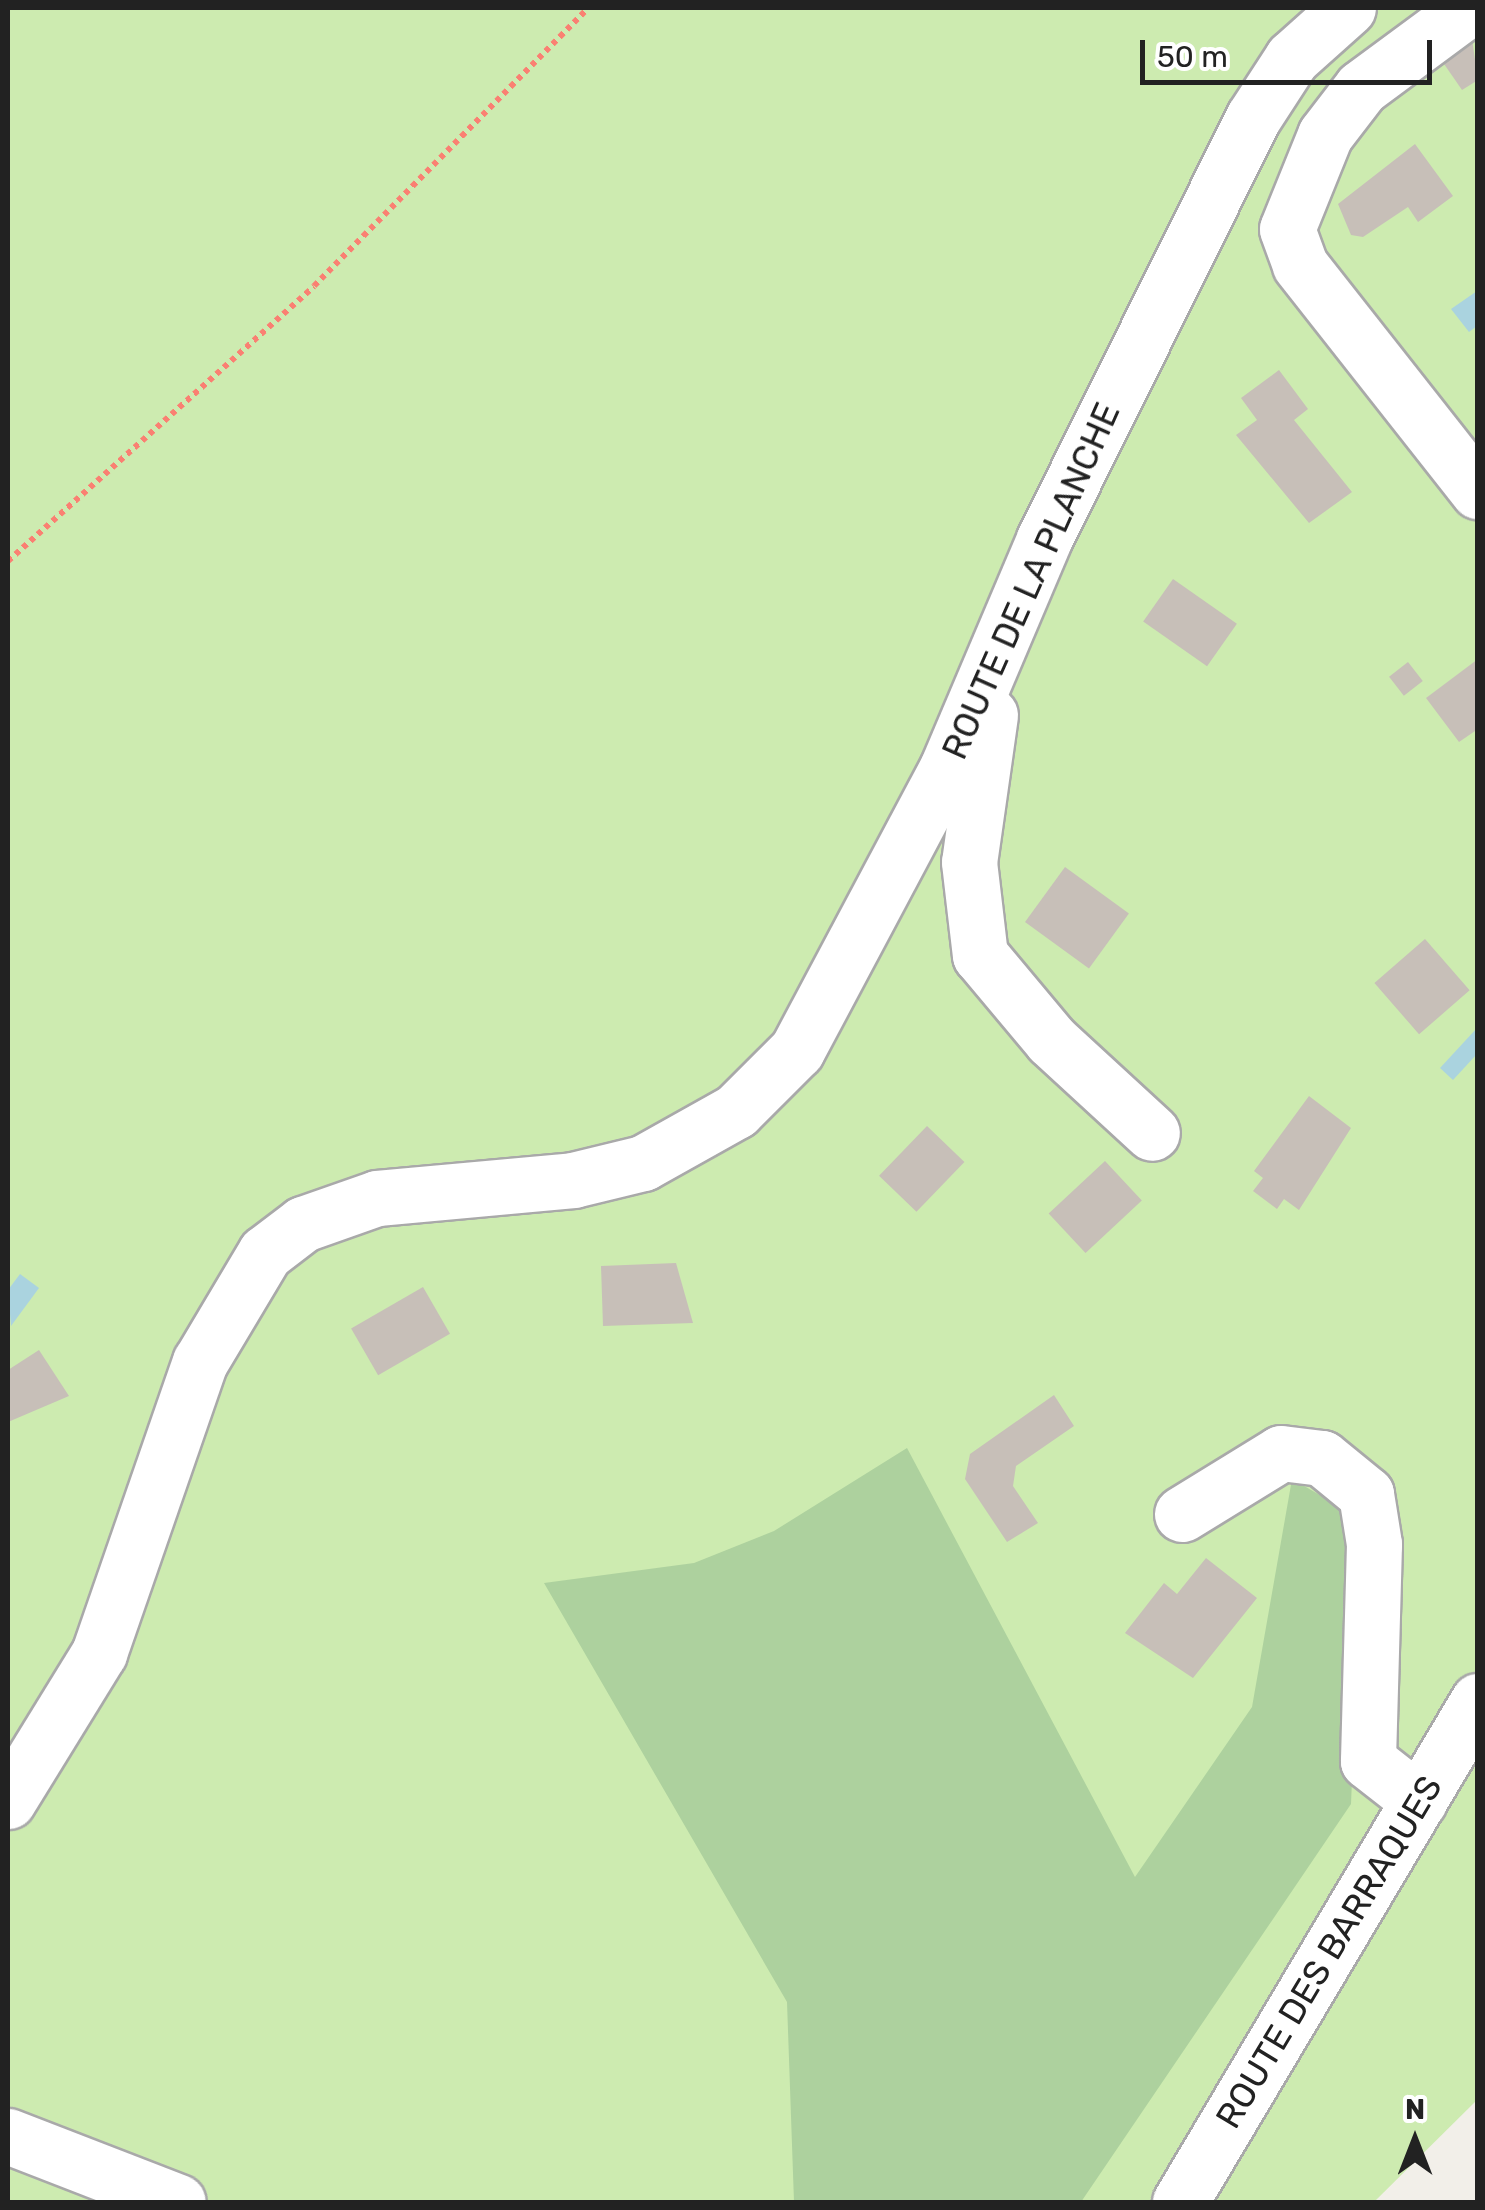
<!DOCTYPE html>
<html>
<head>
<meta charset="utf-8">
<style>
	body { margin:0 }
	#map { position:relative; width:1485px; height:2210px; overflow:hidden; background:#f2efe9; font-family:Rubik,sans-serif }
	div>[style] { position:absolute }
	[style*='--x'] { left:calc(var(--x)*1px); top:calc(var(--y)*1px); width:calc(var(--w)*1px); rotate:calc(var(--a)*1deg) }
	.grass>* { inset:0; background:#cdebb0 }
	.forest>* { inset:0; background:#add19e }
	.water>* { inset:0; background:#aad3df }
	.building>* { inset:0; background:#c7bfb8; transform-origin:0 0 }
	.path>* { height:6px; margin-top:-3px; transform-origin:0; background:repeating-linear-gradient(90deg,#fa8072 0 5px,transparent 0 10px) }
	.roads { filter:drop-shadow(2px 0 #a9a9a9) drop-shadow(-2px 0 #a9a9a9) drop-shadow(0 2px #a9a9a9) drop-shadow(0 -2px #a9a9a9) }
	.minor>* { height:55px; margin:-27.5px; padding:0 27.5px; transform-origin:27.5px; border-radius:27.5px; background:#fff }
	span { translate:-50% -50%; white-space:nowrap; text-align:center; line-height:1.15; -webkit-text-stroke:9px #fff; paint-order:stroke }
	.street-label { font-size:35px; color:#222 }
	.frame { position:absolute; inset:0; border:10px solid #222; pointer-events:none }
	.north { position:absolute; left:1365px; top:2090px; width:100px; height:100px; -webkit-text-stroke:8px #fff; paint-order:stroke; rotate:0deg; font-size:28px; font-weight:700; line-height:40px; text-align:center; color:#222 }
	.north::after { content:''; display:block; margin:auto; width:35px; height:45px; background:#222; clip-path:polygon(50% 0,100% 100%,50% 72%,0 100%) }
	.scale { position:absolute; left:1140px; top:40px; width:292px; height:45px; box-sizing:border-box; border:5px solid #222; border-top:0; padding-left:12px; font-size:30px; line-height:35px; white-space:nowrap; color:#222; -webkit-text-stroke:8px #fff; paint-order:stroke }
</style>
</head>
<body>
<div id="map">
	<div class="grass">
		<i style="clip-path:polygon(8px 8px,1477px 8px,1477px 2100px,1374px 2202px,8px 2202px)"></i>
	</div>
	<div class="forest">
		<i style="clip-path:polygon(907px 1448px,1135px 1877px,1252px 1707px,1292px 1479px,1363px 1520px,1351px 1804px,1081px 2202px,794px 2202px,787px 2002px,544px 1583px,694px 1563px,774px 1531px)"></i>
	</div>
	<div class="water">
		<i style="clip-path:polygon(1477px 291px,1477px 326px,1469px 332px,1451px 309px)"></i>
		<i style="clip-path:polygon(1477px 1028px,1477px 1054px,1453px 1080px,1440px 1068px)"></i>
		<i style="clip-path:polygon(20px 1274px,39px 1288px,11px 1326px,8px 1290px)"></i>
	</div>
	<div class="building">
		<i style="clip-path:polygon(1472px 39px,1478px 80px,1462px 90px,1442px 61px)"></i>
		<i style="clip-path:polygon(1415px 144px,1453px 196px,1418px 222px,1408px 207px,1363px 237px,1351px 235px,1338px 204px)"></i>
		<i style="clip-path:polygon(1279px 370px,1308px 409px,1294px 420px,1352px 492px,1309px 523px,1236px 435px,1257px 420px,1241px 398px)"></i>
		<i style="left:1173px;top:579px;width:78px;height:52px;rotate:35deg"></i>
		<i style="clip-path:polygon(1478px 659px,1478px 729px,1459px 742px,1426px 698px)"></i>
		<i style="left:1408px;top:662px;width:24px;height:24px;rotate:52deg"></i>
		<i style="left:1065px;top:867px;width:79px;height:68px;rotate:36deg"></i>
		<i style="left:1425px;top:939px;width:68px;height:67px;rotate:49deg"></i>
		<i style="clip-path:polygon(1309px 1096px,1351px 1128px,1299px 1210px,1284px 1199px,1277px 1209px,1253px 1191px,1263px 1178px,1254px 1171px)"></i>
		<i style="left:927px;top:1126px;width:52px;height:69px;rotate:44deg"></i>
		<i style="left:1105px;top:1161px;width:54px;height:77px;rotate:47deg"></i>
		<i style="clip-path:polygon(676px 1263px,693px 1323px,603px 1326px,601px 1266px)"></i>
		<i style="left:423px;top:1287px;width:54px;height:83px;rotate:60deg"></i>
		<i style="clip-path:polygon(39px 1350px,69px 1396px,8px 1422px,8px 1370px)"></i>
		<i style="clip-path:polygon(1054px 1395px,1074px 1426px,1016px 1466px,1013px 1486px,1038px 1523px,1007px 1542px,965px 1479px,970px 1454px)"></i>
		<i style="clip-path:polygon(1206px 1558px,1257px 1598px,1193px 1678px,1125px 1633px,1164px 1583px,1177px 1594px)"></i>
	</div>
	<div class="path">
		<i style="--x:8;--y:561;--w:411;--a:-41.9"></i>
		<i style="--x:314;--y:286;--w:390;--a:-45.4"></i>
	</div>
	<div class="roads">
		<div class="minor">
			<i style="--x:1469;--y:8;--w:134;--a:143.5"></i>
			<i style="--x:1361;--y:88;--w:59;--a:127.5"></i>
			<i style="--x:1325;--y:135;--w:101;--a:112"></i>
			<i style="--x:1287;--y:229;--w:38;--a:70"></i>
			<i style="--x:1300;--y:265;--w:288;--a:51.8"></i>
			<i style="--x:990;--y:715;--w:148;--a:98.1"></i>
			<i style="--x:969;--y:862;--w:94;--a:83.3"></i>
			<i style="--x:980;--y:955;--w:111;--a:50.1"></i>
			<i style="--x:1051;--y:1040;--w:137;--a:42.6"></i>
			<i style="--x:1182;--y:1514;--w:116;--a:-31.6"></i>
			<i style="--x:1281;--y:1453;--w:41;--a:7"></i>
			<i style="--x:1322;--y:1458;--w:57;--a:39.3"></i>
			<i style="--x:1366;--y:1494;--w:51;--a:80.9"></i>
			<i style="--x:1374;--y:1544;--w:217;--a:91.6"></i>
			<i style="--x:1368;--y:1761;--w:65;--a:38.1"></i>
			<i style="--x:8;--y:1801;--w:174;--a:-58.4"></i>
			<i style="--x:99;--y:1653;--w:308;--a:-70.9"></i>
			<i style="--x:200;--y:1362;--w:127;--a:-59.2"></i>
			<i style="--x:265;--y:1253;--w:48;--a:-37.3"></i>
			<i style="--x:303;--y:1224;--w:78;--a:-19.4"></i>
			<i style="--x:377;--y:1198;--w:197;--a:-5.2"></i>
			<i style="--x:573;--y:1180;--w:72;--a:-13.7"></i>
			<i style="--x:643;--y:1163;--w:107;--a:-29.2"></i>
			<i style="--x:736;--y:1111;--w:86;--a:-45"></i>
			<i style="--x:797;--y:1050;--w:319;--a:-62"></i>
			<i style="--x:947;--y:768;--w:249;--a:-67"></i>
			<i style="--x:1044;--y:539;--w:470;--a:-63.6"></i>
			<i style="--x:1253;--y:118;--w:72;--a:-57"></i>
			<i style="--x:1292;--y:58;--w:75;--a:-41.8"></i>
			<i style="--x:8;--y:2136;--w:182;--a:21.2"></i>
			<i style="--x:1180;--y:2202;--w:583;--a:-59.26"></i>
		</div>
	</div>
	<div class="street-label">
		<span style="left:1031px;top:581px;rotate:-66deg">ROUTE DE LA PLANCHE</span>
		<span style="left:1329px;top:1952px;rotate:-59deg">ROUTE DES BARRAQUES</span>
	</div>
	<div class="frame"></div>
	<div class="north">N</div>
	<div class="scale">50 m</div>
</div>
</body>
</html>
